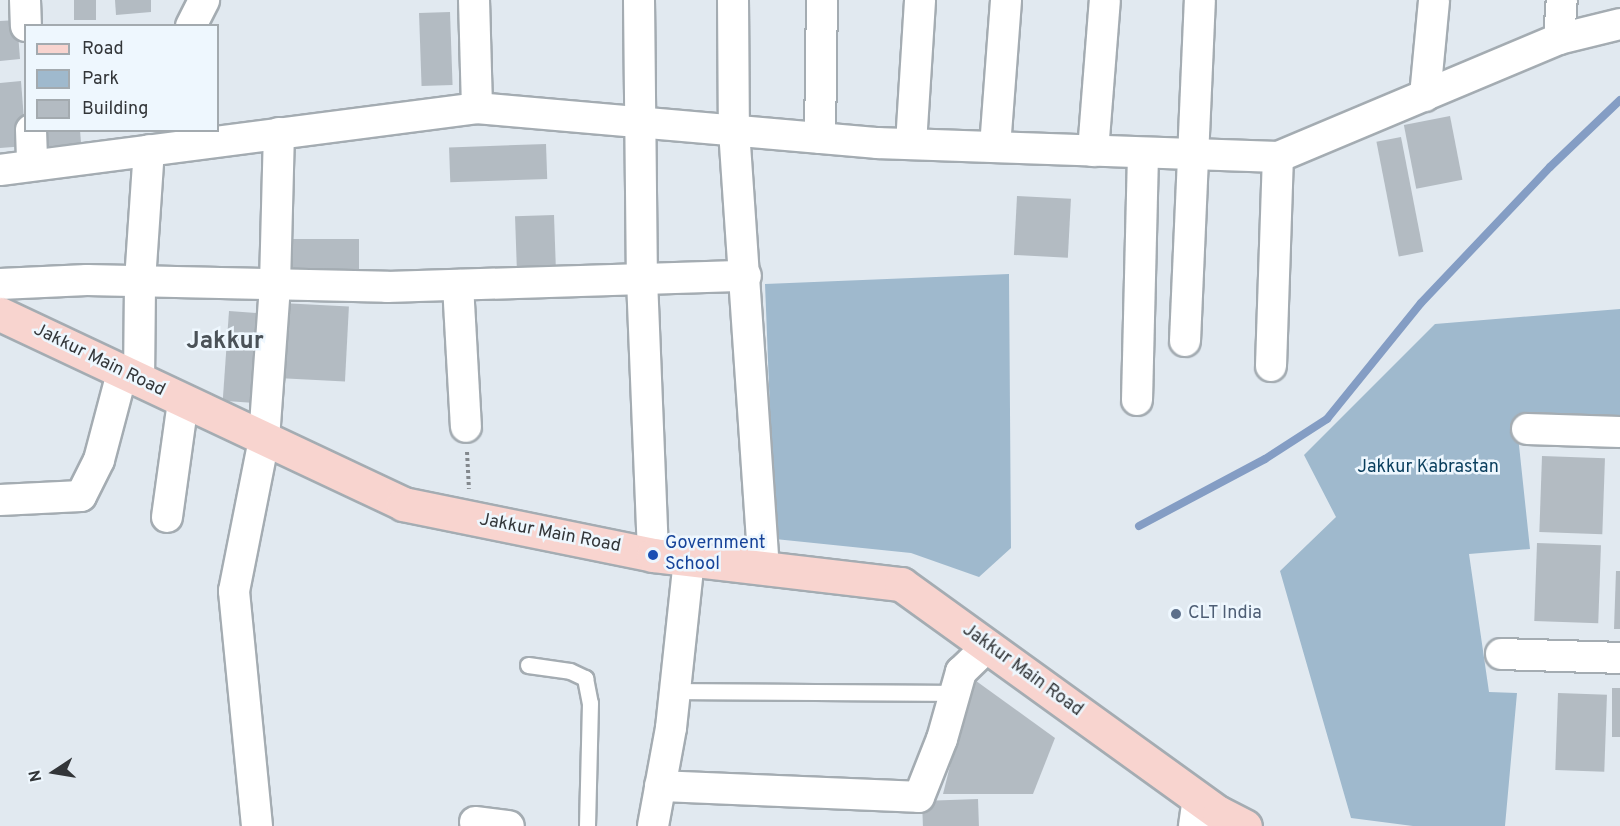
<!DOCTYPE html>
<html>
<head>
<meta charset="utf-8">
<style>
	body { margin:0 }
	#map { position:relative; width:1620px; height:826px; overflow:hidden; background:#e1e9f0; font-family:Overpass,sans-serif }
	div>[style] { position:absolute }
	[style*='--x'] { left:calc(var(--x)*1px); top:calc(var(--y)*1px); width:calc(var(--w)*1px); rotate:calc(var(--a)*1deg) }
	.green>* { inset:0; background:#9fb9cd }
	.stream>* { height:8px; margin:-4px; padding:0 4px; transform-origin:4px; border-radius:4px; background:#849dc4 }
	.building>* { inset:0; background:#b3bbc2; transform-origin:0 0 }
	.path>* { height:4px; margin-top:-2px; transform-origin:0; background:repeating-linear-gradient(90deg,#83888d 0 3px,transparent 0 6px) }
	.roads { filter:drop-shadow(2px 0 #a4acb2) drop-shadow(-2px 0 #a4acb2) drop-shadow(0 2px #a4acb2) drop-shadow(0 -2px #a4acb2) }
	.lane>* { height:15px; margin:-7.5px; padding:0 7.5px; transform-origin:7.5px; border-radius:7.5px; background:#fff }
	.street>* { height:30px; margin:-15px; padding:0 15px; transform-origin:15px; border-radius:15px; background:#fff }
	.secondary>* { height:33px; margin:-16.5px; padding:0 16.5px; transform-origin:16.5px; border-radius:16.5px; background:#f8d4cf }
	.dots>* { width:16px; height:16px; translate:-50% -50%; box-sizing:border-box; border:3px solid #eef7fe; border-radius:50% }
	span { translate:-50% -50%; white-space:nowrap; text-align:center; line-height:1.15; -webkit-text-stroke:5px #eef7fe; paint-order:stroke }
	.street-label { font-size:18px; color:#333639 }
	.park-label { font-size:18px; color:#093e5d }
	.transit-label { font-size:18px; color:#164399 }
	.left { translate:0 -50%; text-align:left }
	.service-label { font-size:18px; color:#4e5e75 }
	.district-label { font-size:24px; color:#4b5258; font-weight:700 }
	.legend { position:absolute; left:24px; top:24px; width:195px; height:108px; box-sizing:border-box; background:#eef7fe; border:2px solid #a3aaaf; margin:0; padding:8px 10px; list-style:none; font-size:18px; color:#333639 }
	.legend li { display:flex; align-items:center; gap:12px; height:30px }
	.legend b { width:30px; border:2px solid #a3aaaf }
	.north { position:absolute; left:24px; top:742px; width:60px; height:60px; -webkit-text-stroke:4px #eef7fe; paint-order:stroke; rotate:258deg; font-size:16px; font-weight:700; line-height:24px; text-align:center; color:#333639 }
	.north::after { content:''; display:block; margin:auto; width:21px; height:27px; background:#333639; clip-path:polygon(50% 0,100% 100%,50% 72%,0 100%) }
</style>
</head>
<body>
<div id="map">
	<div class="green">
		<i style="clip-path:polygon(1009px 274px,1011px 548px,979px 577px,911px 553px,775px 539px,765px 284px)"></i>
		<i style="clip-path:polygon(1620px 309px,1620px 418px,1516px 417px,1530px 549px,1469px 554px,1489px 692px,1517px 693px,1505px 826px,1413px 826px,1351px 818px,1280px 571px,1336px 517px,1304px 455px,1435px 324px)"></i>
	</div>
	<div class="stream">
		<i style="--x:1139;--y:526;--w:143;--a:-28"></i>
		<i style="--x:1265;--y:459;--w:74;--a:-32.8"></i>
		<i style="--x:1327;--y:419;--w:149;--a:-51"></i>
		<i style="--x:1421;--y:303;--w:187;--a:-46.5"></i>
		<i style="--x:1550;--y:167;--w:97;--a:-43.7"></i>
	</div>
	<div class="building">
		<i style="left:74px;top:0;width:22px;height:20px"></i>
		<i style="clip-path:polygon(115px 0,151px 0,151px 12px,116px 15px)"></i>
		<i style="left:450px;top:12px;width:73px;height:31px;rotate:88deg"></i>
		<i style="clip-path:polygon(17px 20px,20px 59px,0 61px,0 21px)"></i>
		<i style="clip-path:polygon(21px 81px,26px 146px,0 148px,0 83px)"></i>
		<i style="left:1450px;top:116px;width:65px;height:47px;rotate:79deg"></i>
		<i style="clip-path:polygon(40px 130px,80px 130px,81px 143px,41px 147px)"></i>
		<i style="left:1401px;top:137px;width:117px;height:25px;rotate:79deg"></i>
		<i style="left:546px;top:144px;width:35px;height:97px;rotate:88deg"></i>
		<i style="left:1017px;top:196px;width:54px;height:59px;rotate:3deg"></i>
		<i style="left:554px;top:215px;width:56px;height:39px;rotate:88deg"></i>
		<i style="left:284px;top:239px;width:75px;height:39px"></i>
		<i style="left:281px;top:303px;width:68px;height:75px;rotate:3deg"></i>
		<i style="left:229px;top:311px;width:32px;height:90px;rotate:4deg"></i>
		<i style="left:1542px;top:456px;width:63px;height:76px;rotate:2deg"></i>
		<i style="left:1537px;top:543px;width:64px;height:78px;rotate:2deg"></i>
		<i style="clip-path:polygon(1616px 571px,1620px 571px,1620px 629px,1614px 629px)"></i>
		<i style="clip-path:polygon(972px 678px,1055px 738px,1033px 794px,943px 794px)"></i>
		<i style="left:1612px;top:688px;width:8px;height:49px"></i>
		<i style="left:1558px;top:693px;width:49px;height:77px;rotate:2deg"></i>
		<i style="left:978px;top:799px;width:27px;height:56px;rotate:88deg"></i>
	</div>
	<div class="path">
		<i style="--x:467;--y:452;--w:37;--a:87"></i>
	</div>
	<div class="roads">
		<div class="lane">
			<i style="--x:528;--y:665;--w:42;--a:8.1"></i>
			<i style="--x:570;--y:671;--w:17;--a:25"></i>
			<i style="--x:585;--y:678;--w:25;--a:79"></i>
			<i style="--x:590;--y:703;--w:123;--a:91.4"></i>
			<i style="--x:675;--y:691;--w:280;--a:0.4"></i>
		</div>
		<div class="street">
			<i style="--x:25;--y:0;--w:26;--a:88"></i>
			<i style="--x:474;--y:0;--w:108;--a:88.4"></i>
			<i style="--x:639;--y:0;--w:279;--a:89.4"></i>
			<i style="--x:642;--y:279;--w:276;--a:87.7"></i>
			<i style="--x:733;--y:0;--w:130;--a:89.6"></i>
			<i style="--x:734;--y:130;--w:439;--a:86.1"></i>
			<i style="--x:191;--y:26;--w:29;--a:-63"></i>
			<i style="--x:1559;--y:39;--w:39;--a:-86"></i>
			<i style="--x:1425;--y:96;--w:96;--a:-84.6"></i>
			<i style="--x:31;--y:130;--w:33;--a:88"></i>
			<i style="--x:820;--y:138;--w:138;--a:-89.2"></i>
			<i style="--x:911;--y:144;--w:144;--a:-86.4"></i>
			<i style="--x:995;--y:147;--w:147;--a:-85.7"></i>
			<i style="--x:1093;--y:151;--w:151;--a:-85.5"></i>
			<i style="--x:0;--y:170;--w:481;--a:-7.4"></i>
			<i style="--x:477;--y:108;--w:402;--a:5"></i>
			<i style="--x:877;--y:143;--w:401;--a:2"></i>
			<i style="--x:1278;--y:157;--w:305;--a:-22.8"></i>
			<i style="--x:1559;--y:39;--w:63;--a:-13.8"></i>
			<i style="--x:0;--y:284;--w:87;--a:-2.6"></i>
			<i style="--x:87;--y:280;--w:300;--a:1.3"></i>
			<i style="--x:387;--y:287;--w:359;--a:-1.8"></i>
			<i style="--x:458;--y:285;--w:142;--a:86.8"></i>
			<i style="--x:1185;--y:341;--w:341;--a:-87.5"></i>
			<i style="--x:1271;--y:366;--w:209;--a:-88.1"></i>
			<i style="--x:139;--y:381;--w:100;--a:-89.4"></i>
			<i style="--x:140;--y:281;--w:131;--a:-86.1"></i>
			<i style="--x:1137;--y:400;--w:247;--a:-88.6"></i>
			<i style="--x:1527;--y:429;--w:93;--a:1.8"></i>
			<i style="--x:0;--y:500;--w:81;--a:-2.8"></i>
			<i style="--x:81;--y:496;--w:40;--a:-63.4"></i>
			<i style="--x:99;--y:460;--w:90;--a:-75.2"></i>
			<i style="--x:167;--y:517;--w:117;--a:-82.1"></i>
			<i style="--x:1501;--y:654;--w:119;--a:1.9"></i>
			<i style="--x:660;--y:786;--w:259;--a:2.4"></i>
			<i style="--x:919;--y:797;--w:62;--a:-68.4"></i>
			<i style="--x:942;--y:739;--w:70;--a:-74.2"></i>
			<i style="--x:961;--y:672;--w:37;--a:-44"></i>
			<i style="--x:475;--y:822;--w:34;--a:7"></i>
			<i style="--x:257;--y:826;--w:236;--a:-95.6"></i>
			<i style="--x:234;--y:591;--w:155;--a:-78.8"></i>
			<i style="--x:264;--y:439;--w:155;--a:-85.9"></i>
			<i style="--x:275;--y:284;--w:151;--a:-88.5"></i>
			<i style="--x:653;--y:826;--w:100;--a:-79.6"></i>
			<i style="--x:671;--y:728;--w:170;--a:-83.9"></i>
			<i style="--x:1194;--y:826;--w:28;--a:-82"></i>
		</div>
		<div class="secondary">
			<i style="--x:0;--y:314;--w:446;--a:25.2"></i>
			<i style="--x:403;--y:504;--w:255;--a:11.5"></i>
			<i style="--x:653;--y:555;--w:250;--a:6.7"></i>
			<i style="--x:901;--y:584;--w:392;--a:35.8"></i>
			<i style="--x:1219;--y:813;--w:29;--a:27"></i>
		</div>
	</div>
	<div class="dots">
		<i style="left:653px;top:555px;background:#1a4fb4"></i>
		<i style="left:1176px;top:614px;background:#5c6f8a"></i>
	</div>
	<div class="street-label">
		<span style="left:99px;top:361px;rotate:26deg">Jakkur Main Road</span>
		<span style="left:550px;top:534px;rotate:11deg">Jakkur Main Road</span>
		<span style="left:1022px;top:671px;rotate:36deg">Jakkur Main Road</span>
	</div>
	<div class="park-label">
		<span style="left:1428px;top:468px">Jakkur Kabrastan</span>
	</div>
	<div class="transit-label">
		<span class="left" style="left:665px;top:555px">Government<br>School</span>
	</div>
	<div class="service-label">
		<span class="left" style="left:1188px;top:614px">CLT India</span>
	</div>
	<div class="district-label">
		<span style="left:225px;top:343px">Jakkur</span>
	</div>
	<ul class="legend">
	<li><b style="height:8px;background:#f8d4cf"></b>Road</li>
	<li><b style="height:16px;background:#9fb9cd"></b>Park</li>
	<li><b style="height:16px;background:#b3bbc2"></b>Building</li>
	</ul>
	<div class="north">N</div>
</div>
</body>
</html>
